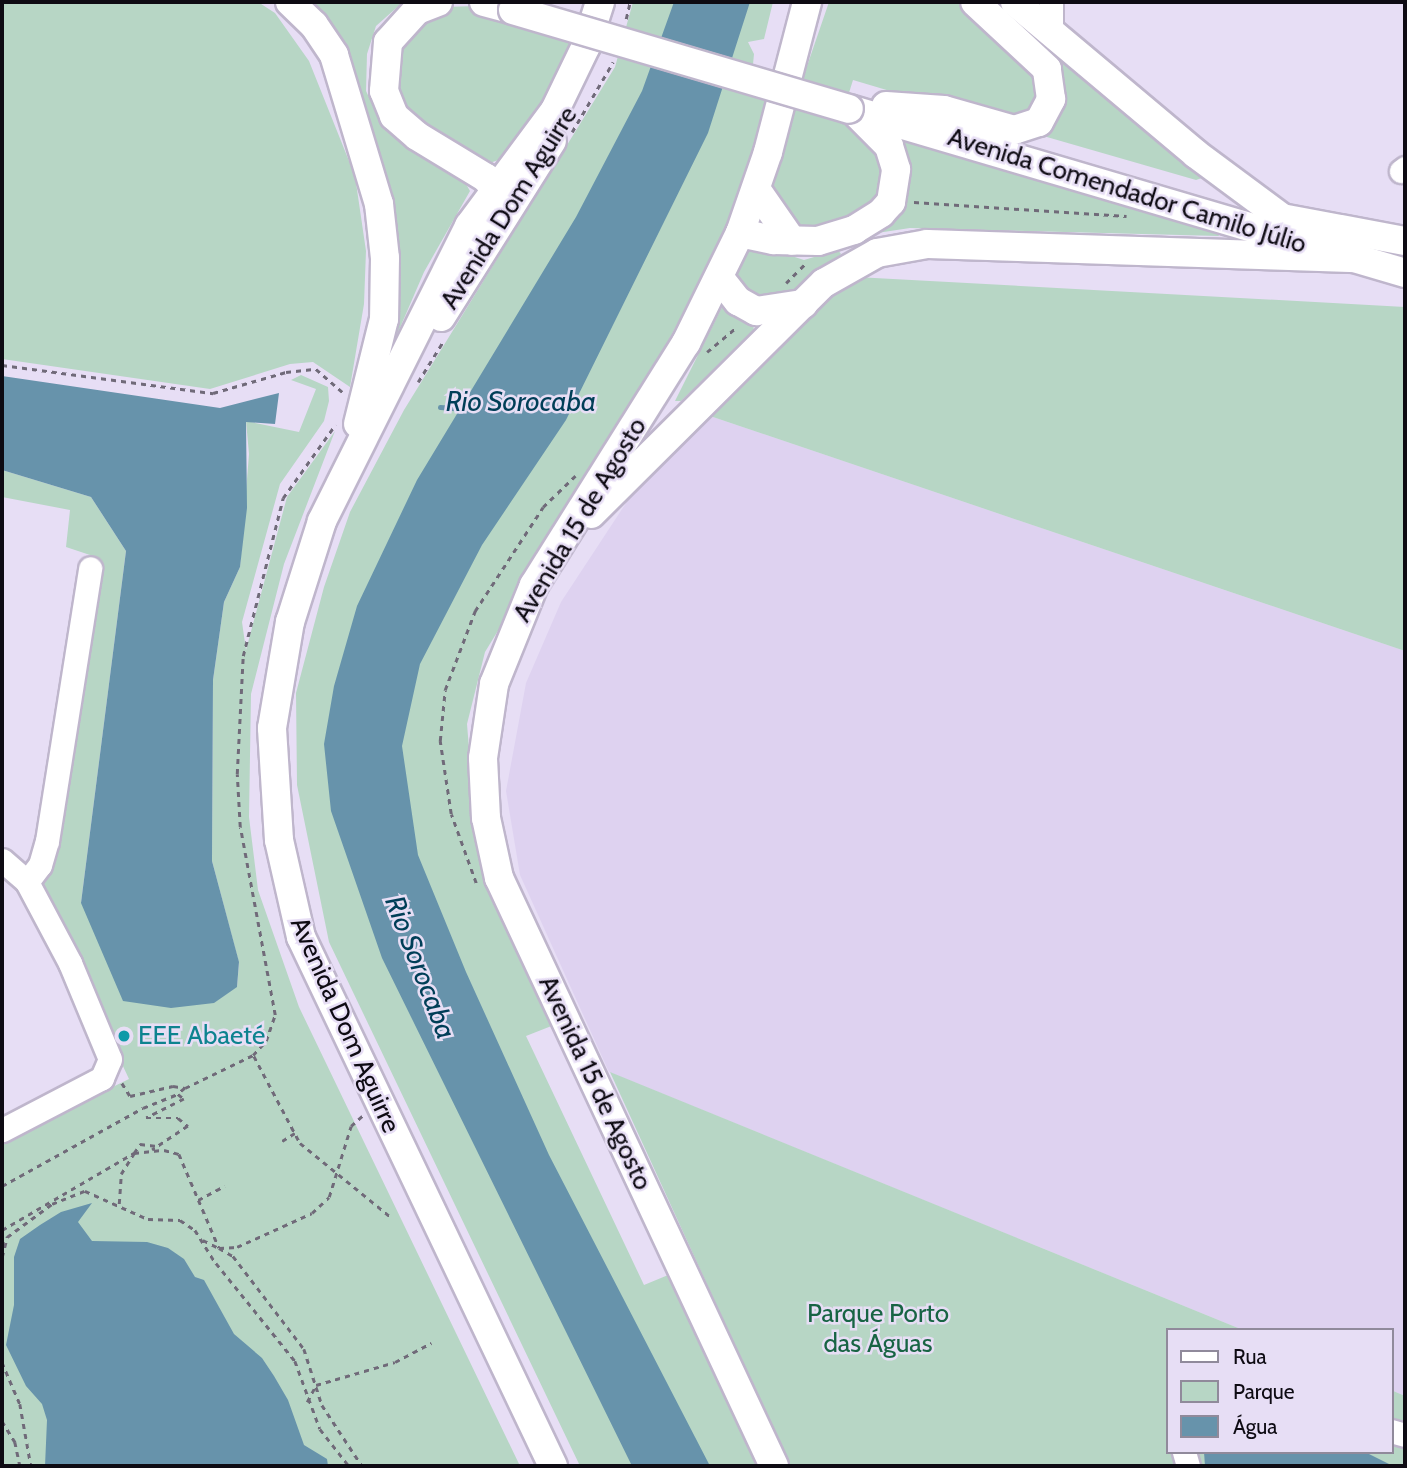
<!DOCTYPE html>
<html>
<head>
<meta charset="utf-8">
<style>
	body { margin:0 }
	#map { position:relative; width:1407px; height:1468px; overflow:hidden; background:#e7def5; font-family:Cabin,sans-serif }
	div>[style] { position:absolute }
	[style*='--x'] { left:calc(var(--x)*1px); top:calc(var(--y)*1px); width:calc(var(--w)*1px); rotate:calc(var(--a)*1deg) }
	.built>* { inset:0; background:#ded2f0 }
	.green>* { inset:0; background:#b7d6c5 }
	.water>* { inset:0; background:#6793ab }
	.stream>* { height:5px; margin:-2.5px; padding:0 2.5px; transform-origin:2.5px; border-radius:2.5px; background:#6793ab }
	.path>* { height:2.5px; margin-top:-1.25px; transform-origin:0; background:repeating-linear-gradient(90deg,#706a79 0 5px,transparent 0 10px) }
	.roads { filter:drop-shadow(2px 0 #bfb6cc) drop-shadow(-2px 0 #bfb6cc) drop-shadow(0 2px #bfb6cc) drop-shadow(0 -2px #bfb6cc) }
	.minor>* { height:23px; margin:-11.5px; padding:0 11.5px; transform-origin:11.5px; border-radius:11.5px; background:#fff }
	.major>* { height:28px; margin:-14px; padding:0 14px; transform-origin:14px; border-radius:14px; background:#fff }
	.bridges { filter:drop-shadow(2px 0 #bfb6cc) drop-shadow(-2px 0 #bfb6cc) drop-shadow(0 2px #bfb6cc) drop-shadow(0 -2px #bfb6cc) }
	.major-bridge>* { height:28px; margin:-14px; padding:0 14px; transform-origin:14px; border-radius:14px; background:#fff }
	.dots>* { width:19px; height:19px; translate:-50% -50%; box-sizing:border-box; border:4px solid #e7def5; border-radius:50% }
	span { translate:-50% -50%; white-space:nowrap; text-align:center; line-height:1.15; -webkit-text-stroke:5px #e7def5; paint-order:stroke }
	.street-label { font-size:26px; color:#0e0b13 }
	.culture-label { font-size:26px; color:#0d838f }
	.left { translate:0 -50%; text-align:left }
	.park-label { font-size:26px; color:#186444 }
	.water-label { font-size:28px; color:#003e57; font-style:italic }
	.frame { position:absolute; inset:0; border:4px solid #0e0b13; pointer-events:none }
	.legend { position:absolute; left:1166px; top:1328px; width:228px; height:126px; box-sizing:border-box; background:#e7def5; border:2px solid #908a9b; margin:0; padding:9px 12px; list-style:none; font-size:21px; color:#0e0b13 }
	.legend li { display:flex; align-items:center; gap:14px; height:35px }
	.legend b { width:35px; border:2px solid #908a9b }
</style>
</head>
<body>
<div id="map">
	<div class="built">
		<i style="clip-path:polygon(710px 416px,1405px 651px,1405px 1396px,1391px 1390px,1391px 1330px,1243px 1330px,609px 1072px,520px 875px,506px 791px,526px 683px,561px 602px,651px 465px)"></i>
	</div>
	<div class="green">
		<i style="clip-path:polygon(2px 2px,258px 2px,275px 13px,309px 61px,355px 176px,366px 251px,364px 304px,350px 387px,313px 362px,290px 364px,210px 389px,2px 359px)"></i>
		<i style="clip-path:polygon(303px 2px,403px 2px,376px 26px,367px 54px,366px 91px,377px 114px,404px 146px,466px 184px,470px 191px,424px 272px,374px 388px,391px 234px)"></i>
		<i style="clip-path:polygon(633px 2px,773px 2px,764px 39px,748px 42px,754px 54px,751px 85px,771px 92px,744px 184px,705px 274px,605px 455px,485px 652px,467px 724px,474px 810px,554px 1025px,526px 1036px,644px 1285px,673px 1273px,764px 1466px,580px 1466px,329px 942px,297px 785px,296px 693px,324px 587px,350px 512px,404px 410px,615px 67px)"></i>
		<i style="clip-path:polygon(829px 2px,962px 2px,1038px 77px,1038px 105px,1025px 118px,988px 116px,927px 95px,890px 91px,853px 80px,843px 112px,888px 164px,877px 201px,861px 217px,810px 230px,789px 225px,772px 192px,794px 104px)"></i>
		<i style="clip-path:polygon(992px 2px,1004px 2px,1203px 172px,1202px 178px,1196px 180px,1033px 133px,1063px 90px,1062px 71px,1049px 49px)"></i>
		<i style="clip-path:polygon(476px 6px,580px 34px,557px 85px,507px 157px,487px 164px,465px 161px,397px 101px,402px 33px,444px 7px)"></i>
		<i style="clip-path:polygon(898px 138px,1216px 230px,1219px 236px,910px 228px,877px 233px,891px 220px)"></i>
		<i style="clip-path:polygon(767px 248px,804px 260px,838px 250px,841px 254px,794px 292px,753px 302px,733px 279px,747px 249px)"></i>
		<i style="clip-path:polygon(856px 277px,1405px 307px,1405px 651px,710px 416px,835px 289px)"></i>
		<i style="clip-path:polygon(723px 305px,753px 324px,754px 331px,681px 401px,675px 401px)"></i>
		<i style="clip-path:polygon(301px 375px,328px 387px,329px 401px,324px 421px,280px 484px,242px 622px,246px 650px,287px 497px,335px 431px,284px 564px,251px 694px,249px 817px,258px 890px,299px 1007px,520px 1466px,2px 1466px,2px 1141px,129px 1079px,42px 893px,103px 576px,90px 555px,66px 547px,70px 510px,2px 497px,2px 470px,91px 497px,126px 551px,81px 903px,237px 987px,239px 963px,212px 861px,213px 680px,224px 602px,240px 567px,249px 454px,246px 421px,299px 432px,316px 389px,291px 380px)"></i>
		<i style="clip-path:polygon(610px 1072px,1243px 1330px,1167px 1330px,1167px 1452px,1391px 1452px,1391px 1390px,1405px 1396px,1405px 1466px,790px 1466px)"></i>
	</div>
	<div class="water">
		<i style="clip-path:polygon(674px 2px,750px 2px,708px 133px,566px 420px,482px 545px,420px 664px,402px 746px,418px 855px,466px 972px,549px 1155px,710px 1466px,632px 1466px,382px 958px,331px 811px,324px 744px,334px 686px,357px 606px,417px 480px,576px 217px,642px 91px)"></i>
		<i style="clip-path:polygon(2px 376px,220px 408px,279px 393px,275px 424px,246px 422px,247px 508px,240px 567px,224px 602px,213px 680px,212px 861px,239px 962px,237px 987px,214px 1003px,171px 1008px,123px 1001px,81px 903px,126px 551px,91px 497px,2px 470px)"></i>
		<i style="clip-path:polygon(92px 1203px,78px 1222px,92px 1241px,147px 1242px,168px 1248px,184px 1259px,195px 1277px,204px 1280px,234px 1334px,262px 1358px,274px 1376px,288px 1400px,304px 1445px,327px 1459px,328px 1466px,45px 1466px,47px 1420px,42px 1404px,26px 1386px,6px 1345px,14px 1305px,14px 1257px,20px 1239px,40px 1225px,61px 1212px)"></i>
		<i style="clip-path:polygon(1204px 1452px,1365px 1452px,1393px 1466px,1205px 1466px)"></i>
	</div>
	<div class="stream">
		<i style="--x:440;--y:407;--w:24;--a:5"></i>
	</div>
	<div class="path">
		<i style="--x:626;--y:19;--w:17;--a:-77"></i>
		<i style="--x:572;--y:132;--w:81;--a:-59.6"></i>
		<i style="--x:914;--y:202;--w:213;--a:3.8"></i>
		<i style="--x:786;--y:283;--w:28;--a:-45"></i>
		<i style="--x:707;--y:352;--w:39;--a:-40"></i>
		<i style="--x:2;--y:365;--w:213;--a:7.6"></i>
		<i style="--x:213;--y:393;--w:76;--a:-16"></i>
		<i style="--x:286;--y:372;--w:30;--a:-6"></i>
		<i style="--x:316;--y:369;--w:35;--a:41"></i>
		<i style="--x:418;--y:382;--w:49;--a:-58.2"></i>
		<i style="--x:476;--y:883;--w:73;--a:-109.9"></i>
		<i style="--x:451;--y:814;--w:74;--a:-98.6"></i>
		<i style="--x:440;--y:741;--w:51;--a:-84.4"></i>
		<i style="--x:445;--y:690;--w:85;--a:-69.2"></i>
		<i style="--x:475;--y:611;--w:124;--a:-56.8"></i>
		<i style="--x:543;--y:507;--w:45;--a:-44.1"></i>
		<i style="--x:254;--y:1056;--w:98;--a:62.1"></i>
		<i style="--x:300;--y:1143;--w:119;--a:39.2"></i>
		<i style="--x:122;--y:1083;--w:15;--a:58"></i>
		<i style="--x:130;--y:1096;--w:44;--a:-13.1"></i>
		<i style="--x:173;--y:1086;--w:12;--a:9"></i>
		<i style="--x:185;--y:1088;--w:9;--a:139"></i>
		<i style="--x:185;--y:1088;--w:76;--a:-25.9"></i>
		<i style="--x:253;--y:1055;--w:19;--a:-47"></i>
		<i style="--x:266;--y:1041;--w:28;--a:-71"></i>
		<i style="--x:275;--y:1015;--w:191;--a:-100.5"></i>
		<i style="--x:240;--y:827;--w:53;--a:-93.2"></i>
		<i style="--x:237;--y:774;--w:118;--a:-87.1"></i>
		<i style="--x:243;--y:656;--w:163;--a:-75.8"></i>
		<i style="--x:283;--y:498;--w:90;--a:-54.5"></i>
		<i style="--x:282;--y:1141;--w:15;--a:-32"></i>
		<i style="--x:2;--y:1186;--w:161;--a:-29"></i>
		<i style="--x:143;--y:1108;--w:38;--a:-22"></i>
		<i style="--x:178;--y:1094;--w:8;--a:40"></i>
		<i style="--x:184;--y:1099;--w:42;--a:153.4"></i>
		<i style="--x:146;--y:1118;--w:32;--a:0"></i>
		<i style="--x:178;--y:1118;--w:13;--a:39"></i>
		<i style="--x:188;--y:1126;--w:43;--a:146.3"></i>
		<i style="--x:198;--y:1200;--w:30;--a:-28"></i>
		<i style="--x:119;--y:1204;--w:30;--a:-86"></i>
		<i style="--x:121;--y:1174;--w:25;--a:-58"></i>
		<i style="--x:134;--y:1153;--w:11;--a:-56"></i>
		<i style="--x:140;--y:1144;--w:17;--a:7"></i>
		<i style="--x:2;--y:1230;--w:153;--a:-30.3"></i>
		<i style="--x:134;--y:1153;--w:30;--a:-6"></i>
		<i style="--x:164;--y:1150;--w:16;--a:15"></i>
		<i style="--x:179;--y:1154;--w:102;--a:66.9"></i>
		<i style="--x:219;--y:1248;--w:16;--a:30"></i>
		<i style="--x:233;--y:1256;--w:117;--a:52.6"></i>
		<i style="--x:304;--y:1349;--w:59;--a:72.2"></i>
		<i style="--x:322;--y:1405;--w:73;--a:56.7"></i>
		<i style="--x:203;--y:1240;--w:18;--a:27"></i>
		<i style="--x:219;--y:1248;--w:18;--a:-3"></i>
		<i style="--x:237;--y:1247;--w:82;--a:-24.4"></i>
		<i style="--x:312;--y:1213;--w:23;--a:-43"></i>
		<i style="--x:329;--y:1197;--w:74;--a:-72.8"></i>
		<i style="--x:351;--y:1126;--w:15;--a:-42"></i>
		<i style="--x:2;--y:1257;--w:21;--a:-76"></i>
		<i style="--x:7;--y:1237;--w:56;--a:-36.3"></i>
		<i style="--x:52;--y:1204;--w:35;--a:-22"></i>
		<i style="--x:85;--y:1191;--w:69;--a:24"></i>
		<i style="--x:148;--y:1219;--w:32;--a:2"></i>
		<i style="--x:180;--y:1220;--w:18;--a:34"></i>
		<i style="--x:195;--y:1230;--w:39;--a:58"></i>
		<i style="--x:216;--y:1263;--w:126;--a:51.1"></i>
		<i style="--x:295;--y:1361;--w:72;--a:69.8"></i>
		<i style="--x:320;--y:1429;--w:47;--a:51.9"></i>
		<i style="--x:2;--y:1362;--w:46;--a:66.8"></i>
		<i style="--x:20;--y:1404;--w:63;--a:79.9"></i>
		<i style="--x:307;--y:1402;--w:19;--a:-62"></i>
		<i style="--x:316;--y:1385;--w:82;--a:-16.2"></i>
		<i style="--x:395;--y:1362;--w:41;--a:-27.8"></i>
		<i style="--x:2;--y:1421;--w:25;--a:58"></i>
		<i style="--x:15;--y:1442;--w:25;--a:78"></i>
	</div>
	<div class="roads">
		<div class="minor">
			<i style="--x:1051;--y:32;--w:30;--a:-90"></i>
			<i style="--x:1401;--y:171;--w:5;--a:-37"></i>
			<i style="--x:2;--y:860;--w:33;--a:41"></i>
			<i style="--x:27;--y:882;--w:92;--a:62"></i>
			<i style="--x:70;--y:963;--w:104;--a:67.4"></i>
			<i style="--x:110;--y:1059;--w:21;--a:113"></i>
			<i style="--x:102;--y:1078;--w:113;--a:152.5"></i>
			<i style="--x:27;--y:882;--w:21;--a:-53"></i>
			<i style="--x:40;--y:865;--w:25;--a:-74"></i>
			<i style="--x:47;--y:841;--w:276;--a:-81"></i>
			<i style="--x:1391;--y:1431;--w:15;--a:16"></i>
			<i style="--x:1184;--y:1452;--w:15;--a:74"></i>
		</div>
		<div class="major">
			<i style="--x:290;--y:2;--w:33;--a:44"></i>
			<i style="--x:314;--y:25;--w:36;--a:56"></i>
			<i style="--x:334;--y:55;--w:156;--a:73.2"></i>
			<i style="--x:379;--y:204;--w:54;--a:83.7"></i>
			<i style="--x:385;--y:258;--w:61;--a:90.9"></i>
			<i style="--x:384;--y:319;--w:108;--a:103.9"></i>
			<i style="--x:438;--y:2;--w:22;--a:159"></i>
			<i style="--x:417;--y:10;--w:43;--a:132.2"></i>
			<i style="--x:388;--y:42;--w:49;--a:94.7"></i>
			<i style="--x:384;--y:91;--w:27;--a:68"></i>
			<i style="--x:394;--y:116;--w:30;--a:41"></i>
			<i style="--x:417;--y:136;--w:81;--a:31.3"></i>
			<i style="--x:486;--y:178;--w:14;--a:51"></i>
			<i style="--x:495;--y:189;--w:18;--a:90"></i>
			<i style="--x:484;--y:2;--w:30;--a:15"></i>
			<i style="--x:1015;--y:2;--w:236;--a:40"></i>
			<i style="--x:1196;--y:154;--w:111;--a:36.6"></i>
			<i style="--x:886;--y:106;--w:58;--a:3.9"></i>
			<i style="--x:944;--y:110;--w:73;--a:15.9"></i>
			<i style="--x:1014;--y:130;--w:26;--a:-18"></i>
			<i style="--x:1039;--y:122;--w:26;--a:-62"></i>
			<i style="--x:1051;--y:99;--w:30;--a:-98"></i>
			<i style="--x:1047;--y:69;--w:98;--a:-137.1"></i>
			<i style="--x:849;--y:109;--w:580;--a:16.43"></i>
			<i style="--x:756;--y:189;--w:63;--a:55.3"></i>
			<i style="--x:1271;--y:216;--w:136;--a:10.6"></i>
			<i style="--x:740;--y:233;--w:35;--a:12"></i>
			<i style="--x:774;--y:240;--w:44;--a:1.3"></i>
			<i style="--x:818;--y:241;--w:38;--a:-17"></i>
			<i style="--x:854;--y:230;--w:32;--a:-32"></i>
			<i style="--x:881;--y:213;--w:15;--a:-48"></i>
			<i style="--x:891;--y:202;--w:33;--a:-81"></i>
			<i style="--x:896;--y:169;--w:24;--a:-107"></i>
			<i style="--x:889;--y:146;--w:45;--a:-135"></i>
			<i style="--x:719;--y:277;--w:31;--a:52"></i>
			<i style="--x:738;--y:301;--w:21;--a:29"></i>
			<i style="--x:756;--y:311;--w:48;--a:-8.5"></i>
			<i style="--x:441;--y:317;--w:208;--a:-57.8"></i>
			<i style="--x:591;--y:514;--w:328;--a:-44.8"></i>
			<i style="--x:824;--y:283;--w:61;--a:-29.5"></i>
			<i style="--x:877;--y:253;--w:51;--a:-10.2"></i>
			<i style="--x:927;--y:244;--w:424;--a:1.9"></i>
			<i style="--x:553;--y:1466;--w:586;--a:-115.47"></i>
			<i style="--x:301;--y:937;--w:99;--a:-102.8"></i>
			<i style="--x:279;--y:840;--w:112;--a:-93.6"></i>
			<i style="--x:272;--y:728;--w:108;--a:-80.4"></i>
			<i style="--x:290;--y:622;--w:106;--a:-72.4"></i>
			<i style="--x:322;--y:521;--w:330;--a:-63.5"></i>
			<i style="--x:469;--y:226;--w:144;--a:-53.4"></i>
			<i style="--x:555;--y:110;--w:71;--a:-64.2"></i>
			<i style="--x:586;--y:46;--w:46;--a:-72.3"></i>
			<i style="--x:774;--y:1466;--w:649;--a:-115.06"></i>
			<i style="--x:499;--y:878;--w:61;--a:-102.2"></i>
			<i style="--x:486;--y:818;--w:60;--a:-92.9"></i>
			<i style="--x:483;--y:758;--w:75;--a:-81.5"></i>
			<i style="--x:494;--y:684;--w:107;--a:-68"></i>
			<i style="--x:534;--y:585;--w:286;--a:-57.9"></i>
			<i style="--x:686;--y:343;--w:123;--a:-63.9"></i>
			<i style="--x:740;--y:233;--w:86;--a:-70.9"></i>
			<i style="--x:768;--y:152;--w:155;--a:-75.4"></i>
		</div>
	</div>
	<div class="bridges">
		<div class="major-bridge">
			<i style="--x:513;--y:10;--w:350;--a:16.4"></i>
		</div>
	</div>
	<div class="dots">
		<i style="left:124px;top:1036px;background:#0f9aa8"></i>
	</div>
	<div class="street-label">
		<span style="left:1127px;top:191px;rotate:17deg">Avenida Comendador Camilo Júlio</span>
		<span style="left:509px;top:208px;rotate:-58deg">Avenida Dom Aguirre</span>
		<span style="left:580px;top:520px;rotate:-59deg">Avenida 15 de Agosto</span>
		<span style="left:345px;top:1025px;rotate:66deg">Avenida Dom Aguirre</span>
		<span style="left:595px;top:1083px;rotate:65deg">Avenida 15 de Agosto</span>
	</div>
	<div class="culture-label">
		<span class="left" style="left:138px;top:1036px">EEE Abaeté</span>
	</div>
	<div class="park-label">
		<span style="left:878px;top:1329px">Parque Porto<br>das Águas</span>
	</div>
	<div class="water-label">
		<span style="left:521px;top:401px">Rio Sorocaba</span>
		<span style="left:421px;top:967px;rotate:69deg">Rio Sorocaba</span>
	</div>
	<div class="frame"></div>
	<ul class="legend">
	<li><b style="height:9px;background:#fff"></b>Rua</li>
	<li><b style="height:19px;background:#b7d6c5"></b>Parque</li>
	<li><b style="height:19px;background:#6793ab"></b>Água</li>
	</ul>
</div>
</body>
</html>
